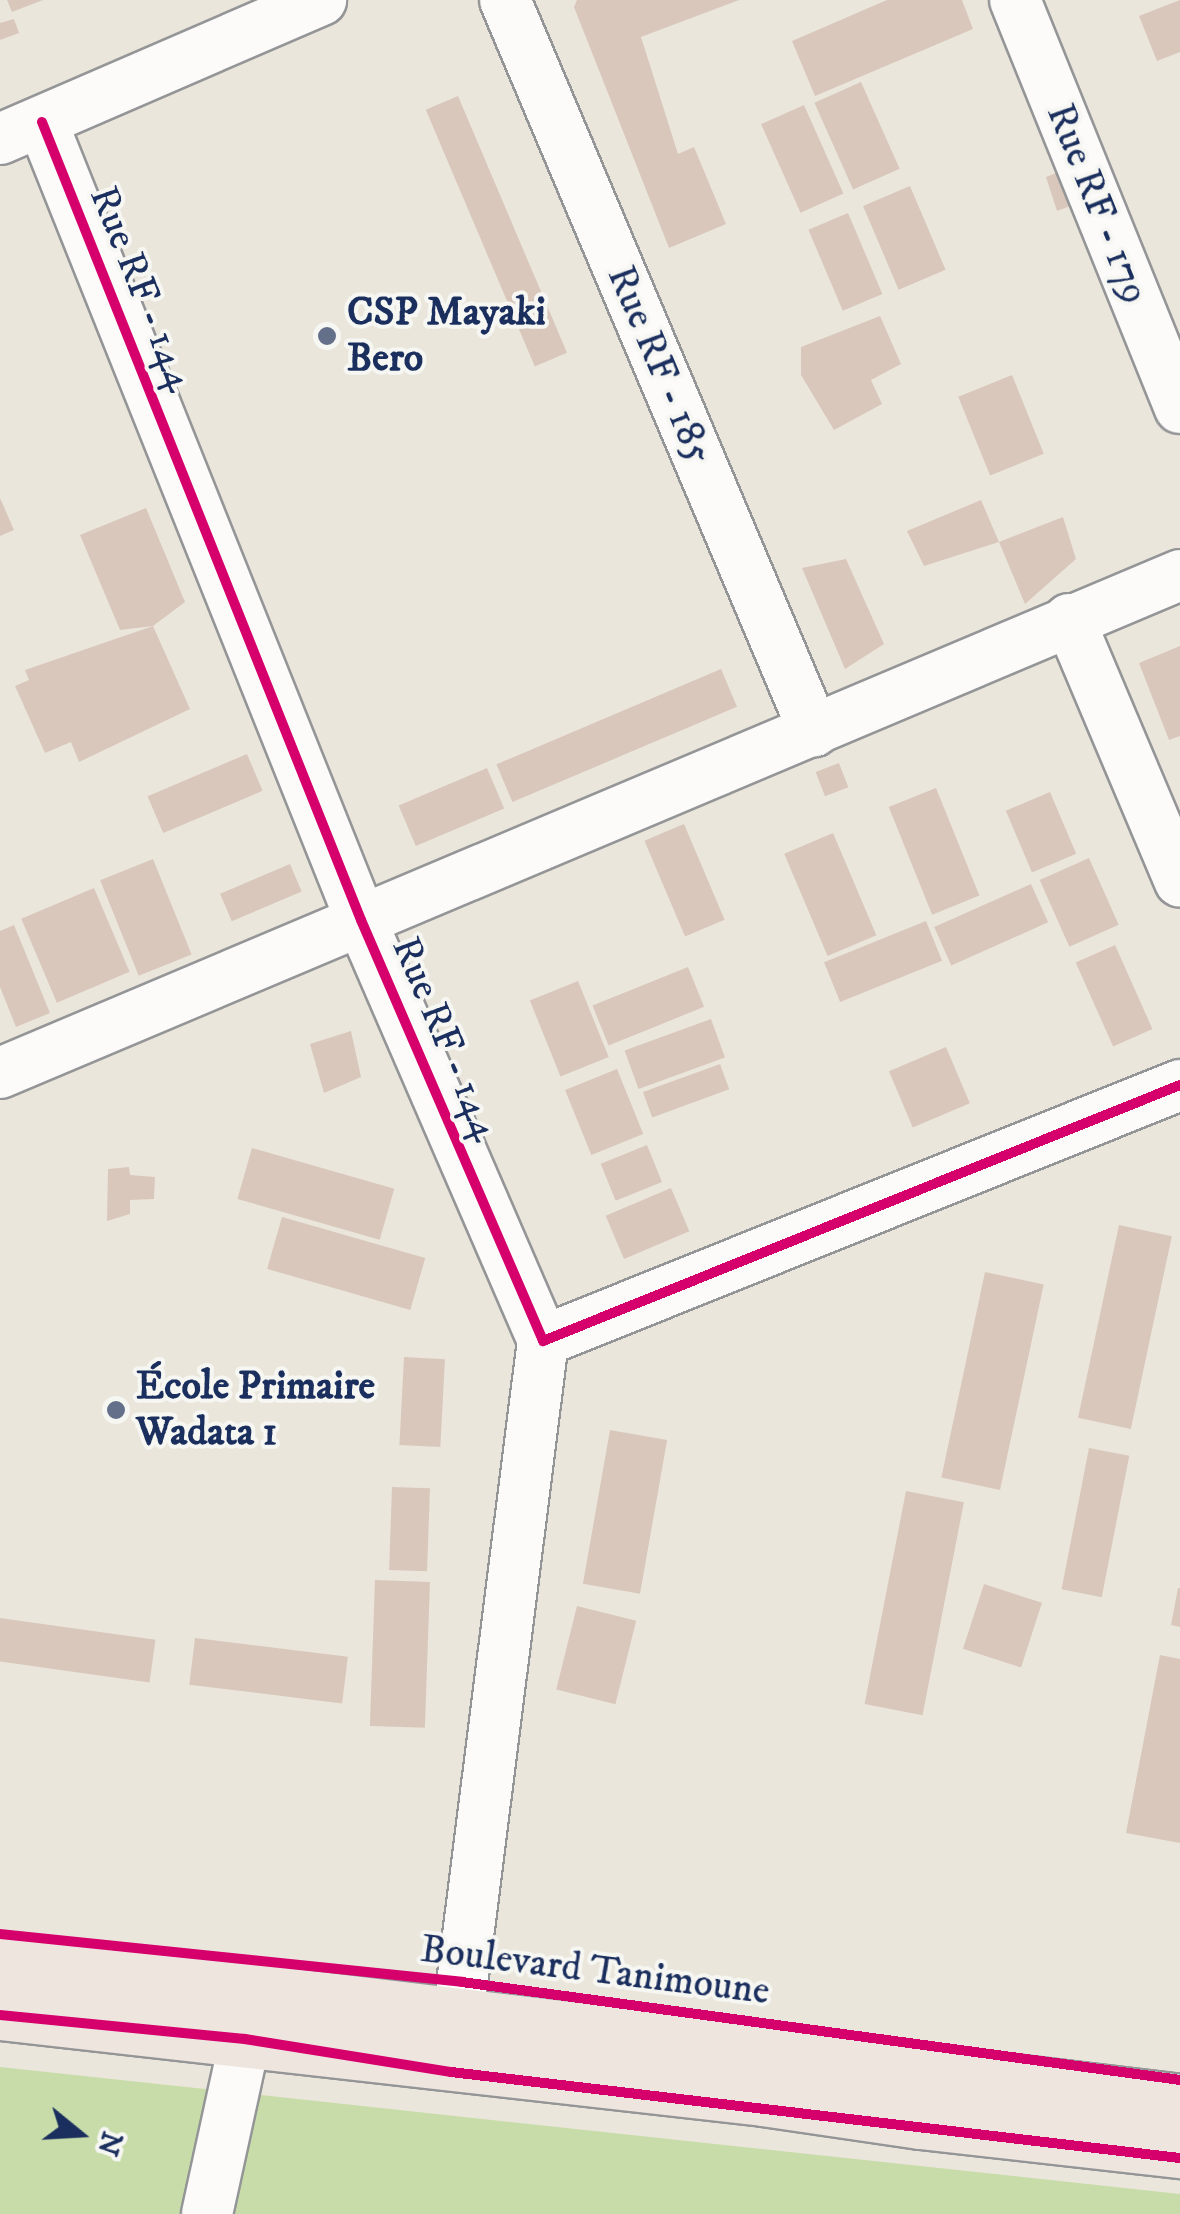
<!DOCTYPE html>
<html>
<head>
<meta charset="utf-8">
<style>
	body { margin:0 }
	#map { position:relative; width:1180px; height:2214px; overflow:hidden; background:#ebe6db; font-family:"IM FELL DW Pica",serif }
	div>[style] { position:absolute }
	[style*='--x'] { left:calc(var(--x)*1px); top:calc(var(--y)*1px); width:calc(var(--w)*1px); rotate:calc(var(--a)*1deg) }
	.green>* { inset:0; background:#c7dca9 }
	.building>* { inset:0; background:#d9c7bc; transform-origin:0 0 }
	.roads { filter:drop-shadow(2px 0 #949597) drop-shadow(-2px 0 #949597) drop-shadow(0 2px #949597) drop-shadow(0 -2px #949597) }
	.minor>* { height:50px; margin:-25px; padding:0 25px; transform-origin:25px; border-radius:25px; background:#fcfbfa }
	.major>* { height:55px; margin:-27.5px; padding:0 27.5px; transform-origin:27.5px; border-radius:27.5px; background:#eee6de }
	.cycleway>* { height:10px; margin:-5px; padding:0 5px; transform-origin:5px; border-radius:5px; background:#d6006c }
	.dots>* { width:28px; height:28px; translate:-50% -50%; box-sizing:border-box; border:5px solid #f6f6f2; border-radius:50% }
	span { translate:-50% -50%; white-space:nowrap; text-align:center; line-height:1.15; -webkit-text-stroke:8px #f6f6f2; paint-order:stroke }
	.street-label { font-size:40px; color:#1b2f5e }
	.poi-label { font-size:40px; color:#1b2f5e; font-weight:700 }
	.left { translate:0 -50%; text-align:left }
	.north { position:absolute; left:30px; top:2084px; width:100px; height:100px; -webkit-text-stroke:8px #f6f6f2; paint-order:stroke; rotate:108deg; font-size:28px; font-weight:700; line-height:40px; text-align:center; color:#1b2f5e }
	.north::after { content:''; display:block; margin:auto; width:35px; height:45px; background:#1b2f5e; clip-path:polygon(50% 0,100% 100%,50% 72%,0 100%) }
</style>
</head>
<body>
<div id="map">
	<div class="green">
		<i style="clip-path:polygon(0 2067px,1180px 2194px,1180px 2214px,0 2214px)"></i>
	</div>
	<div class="building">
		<i style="clip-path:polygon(7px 0,43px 0,12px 12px)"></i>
		<i style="clip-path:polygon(577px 0,739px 0,641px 37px,678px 154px,694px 147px,726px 224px,669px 248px,574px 7px)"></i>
		<i style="clip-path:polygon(887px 0,962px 0,973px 29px,815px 96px,792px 41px)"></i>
		<i style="clip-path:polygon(1180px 0,1180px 52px,1157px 61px,1139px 16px)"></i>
		<i style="clip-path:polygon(14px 19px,19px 33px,0 40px,0 23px)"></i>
		<i style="left:861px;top:82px;width:95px;height:51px;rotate:66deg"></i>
		<i style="left:458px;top:96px;width:279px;height:35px;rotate:67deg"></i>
		<i style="left:804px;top:105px;width:97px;height:47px;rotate:66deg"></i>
		<i style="clip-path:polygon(1066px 169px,1081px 202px,1057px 211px,1046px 177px)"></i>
		<i style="left:910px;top:186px;width:91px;height:51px;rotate:67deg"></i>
		<i style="left:848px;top:213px;width:88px;height:43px;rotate:67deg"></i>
		<i style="clip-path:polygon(880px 316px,901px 364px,871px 380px,882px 404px,834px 430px,801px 375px,801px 347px)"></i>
		<i style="left:1012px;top:375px;width:85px;height:58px;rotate:68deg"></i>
		<i style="clip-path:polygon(0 498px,14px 530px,0 536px)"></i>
		<i style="clip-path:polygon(981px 500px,999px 542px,924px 566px,907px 531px)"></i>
		<i style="clip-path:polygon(146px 508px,185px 602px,153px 626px,190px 709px,79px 762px,71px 742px,45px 753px,15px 686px,29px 680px,25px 670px,153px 626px,120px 630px,80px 535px)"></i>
		<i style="clip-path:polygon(1063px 517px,1076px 559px,1025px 604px,999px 542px)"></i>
		<i style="clip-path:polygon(846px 559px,884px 644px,845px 669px,802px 568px)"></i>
		<i style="clip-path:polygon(1180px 646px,1180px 736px,1169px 740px,1139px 663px)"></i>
		<i style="left:721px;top:669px;width:41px;height:244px;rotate:67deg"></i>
		<i style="left:247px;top:754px;width:40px;height:108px;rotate:67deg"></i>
		<i style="left:839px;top:763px;width:26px;height:25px;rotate:69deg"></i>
		<i style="left:487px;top:768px;width:44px;height:96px;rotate:67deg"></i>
		<i style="left:936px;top:788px;width:116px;height:51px;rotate:68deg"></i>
		<i style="left:1050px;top:792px;width:67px;height:48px;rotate:67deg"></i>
		<i style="left:684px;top:824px;width:104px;height:43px;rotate:67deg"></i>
		<i style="left:833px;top:833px;width:111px;height:53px;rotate:67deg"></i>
		<i style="left:1089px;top:858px;width:73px;height:54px;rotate:66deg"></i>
		<i style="left:153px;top:859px;width:103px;height:57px;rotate:68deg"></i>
		<i style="left:290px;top:864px;width:30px;height:76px;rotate:67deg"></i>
		<i style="left:1031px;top:884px;width:42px;height:106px;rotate:66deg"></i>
		<i style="left:94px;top:888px;width:91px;height:79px;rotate:67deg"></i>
		<i style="left:926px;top:921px;width:43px;height:110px;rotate:68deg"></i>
		<i style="clip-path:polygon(14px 925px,50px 1013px,16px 1027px,0 987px,0 931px)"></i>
		<i style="left:1115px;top:945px;width:92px;height:43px;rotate:66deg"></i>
		<i style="left:688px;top:967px;width:43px;height:103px;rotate:68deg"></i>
		<i style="left:578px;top:981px;width:82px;height:52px;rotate:68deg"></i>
		<i style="left:711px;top:1019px;width:41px;height:92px;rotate:70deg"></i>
		<i style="clip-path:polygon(351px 1031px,361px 1077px,324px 1093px,310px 1044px)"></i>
		<i style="left:946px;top:1047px;width:61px;height:62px;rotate:67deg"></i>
		<i style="left:720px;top:1064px;width:27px;height:82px;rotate:70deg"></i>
		<i style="left:617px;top:1069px;width:70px;height:56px;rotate:68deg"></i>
		<i style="left:647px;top:1145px;width:40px;height:50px;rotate:68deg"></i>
		<i style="left:252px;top:1148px;width:148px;height:53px;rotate:16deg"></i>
		<i style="clip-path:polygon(129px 1167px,130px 1175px,155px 1177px,154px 1199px,130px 1200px,130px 1214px,107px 1221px,108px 1169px)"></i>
		<i style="left:671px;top:1188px;width:47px;height:71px;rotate:67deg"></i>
		<i style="left:282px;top:1217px;width:149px;height:54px;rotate:16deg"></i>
		<i style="left:1119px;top:1225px;width:54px;height:197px;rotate:12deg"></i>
		<i style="left:985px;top:1272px;width:60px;height:210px;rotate:12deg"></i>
		<i style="left:404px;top:1357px;width:41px;height:88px;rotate:3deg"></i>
		<i style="left:610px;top:1430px;width:58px;height:156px;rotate:10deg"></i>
		<i style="left:1089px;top:1448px;width:41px;height:144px;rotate:11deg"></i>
		<i style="left:392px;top:1487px;width:38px;height:83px;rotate:2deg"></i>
		<i style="left:906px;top:1491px;width:59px;height:217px;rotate:11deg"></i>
		<i style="left:375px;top:1580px;width:55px;height:146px;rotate:2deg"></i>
		<i style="left:984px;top:1584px;width:61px;height:68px;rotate:18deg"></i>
		<i style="clip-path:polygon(1178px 1588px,1180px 1588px,1180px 1627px,1171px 1625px)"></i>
		<i style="left:577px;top:1606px;width:61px;height:86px;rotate:14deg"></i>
		<i style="left:0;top:1618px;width:157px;height:43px;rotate:8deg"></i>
		<i style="left:195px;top:1638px;width:154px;height:47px;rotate:7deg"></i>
		<i style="clip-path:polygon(1160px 1655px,1180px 1659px,1180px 1843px,1126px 1833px)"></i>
	</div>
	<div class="roads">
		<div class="minor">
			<i style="--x:505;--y:0;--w:794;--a:67.09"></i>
			<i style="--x:1015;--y:0;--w:440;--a:68"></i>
			<i style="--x:42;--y:122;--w:859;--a:68.21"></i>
			<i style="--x:361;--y:920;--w:459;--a:66.6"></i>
			<i style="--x:543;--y:1341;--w:687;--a:-21.89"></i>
			<i style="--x:0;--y:139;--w:350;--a:-23.4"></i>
			<i style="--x:1069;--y:619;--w:285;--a:67.1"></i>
			<i style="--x:0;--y:1073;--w:1281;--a:-22.88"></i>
			<i style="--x:453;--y:2055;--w:720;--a:-82.82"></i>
			<i style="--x:207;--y:2214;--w:220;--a:-77.7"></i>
		</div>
		<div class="major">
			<i style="--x:0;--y:1961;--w:1188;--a:6.81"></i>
			<i style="--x:0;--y:2012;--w:768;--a:6.43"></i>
			<i style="--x:763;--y:2098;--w:159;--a:8.3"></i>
			<i style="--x:920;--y:2121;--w:262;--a:6.4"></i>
		</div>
	</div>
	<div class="cycleway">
		<i style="--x:42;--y:122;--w:859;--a:68.21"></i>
		<i style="--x:361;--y:920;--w:459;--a:66.6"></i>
		<i style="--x:543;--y:1341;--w:687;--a:-21.89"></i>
		<i style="--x:0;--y:1934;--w:464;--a:5.9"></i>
		<i style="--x:462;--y:1982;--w:725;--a:7.77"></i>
		<i style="--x:0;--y:2015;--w:246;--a:5.6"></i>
		<i style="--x:245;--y:2039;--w:209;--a:9.1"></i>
		<i style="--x:451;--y:2072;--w:734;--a:6.73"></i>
	</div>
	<div class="dots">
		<i style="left:327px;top:336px;background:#646f8a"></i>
		<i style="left:116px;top:1410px;background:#646f8a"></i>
	</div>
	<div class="street-label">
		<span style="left:1097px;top:204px;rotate:68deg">Rue RF - 179</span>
		<span style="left:141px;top:289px;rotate:68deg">Rue RF - 144</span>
		<span style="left:659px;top:365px;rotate:67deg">Rue RF - 185</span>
		<span style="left:445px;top:1039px;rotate:67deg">Rue RF - 144</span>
		<span style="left:595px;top:1971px;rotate:7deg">Boulevard Tanimoune</span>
	</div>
	<div class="poi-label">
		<span class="left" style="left:347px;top:336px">CSP Mayaki<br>Bero</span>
		<span class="left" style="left:136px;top:1410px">École Primaire<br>Wadata 1</span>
	</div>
	<div class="north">N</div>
</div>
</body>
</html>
